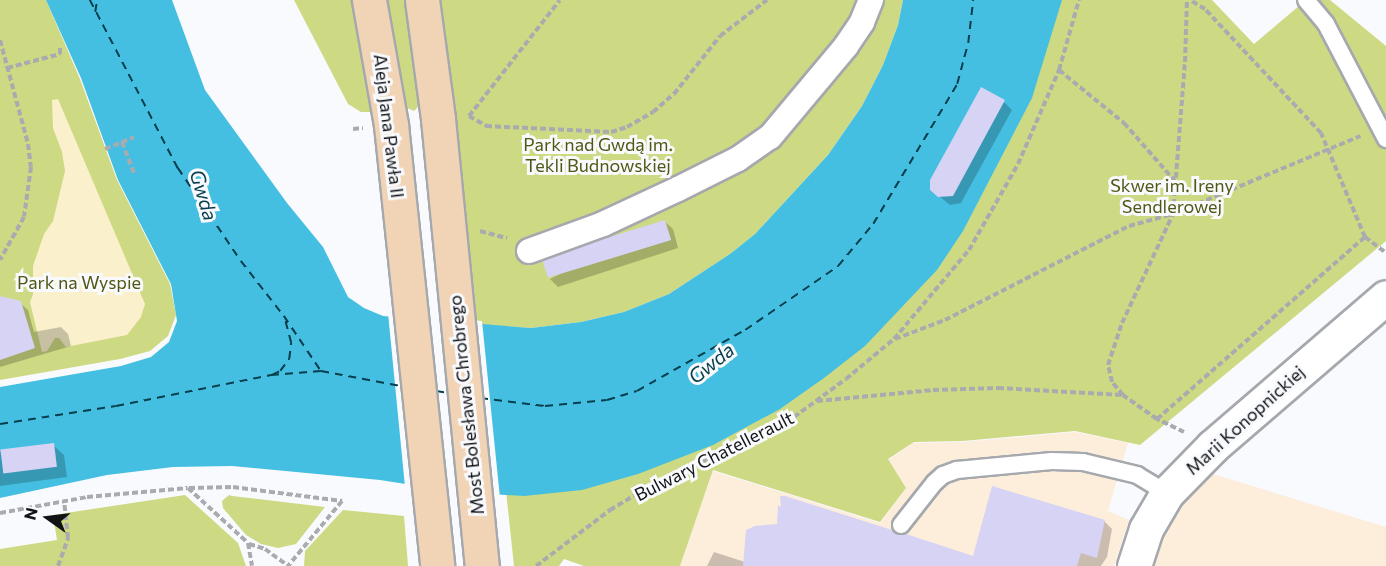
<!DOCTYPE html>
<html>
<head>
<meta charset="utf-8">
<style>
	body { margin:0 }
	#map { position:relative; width:1386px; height:566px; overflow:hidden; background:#f8fafe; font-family:Commissioner,sans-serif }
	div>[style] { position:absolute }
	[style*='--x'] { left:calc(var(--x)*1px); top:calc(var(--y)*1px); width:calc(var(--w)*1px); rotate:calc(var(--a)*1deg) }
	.commercial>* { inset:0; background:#fdeddb }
	.green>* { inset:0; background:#cdd983 }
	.sand>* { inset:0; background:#faf0cb }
	.water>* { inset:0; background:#45bfe1 }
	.pier>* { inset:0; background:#f8fafe }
	.shadow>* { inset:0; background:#0003 }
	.ferry>* { height:1.5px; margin-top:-0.75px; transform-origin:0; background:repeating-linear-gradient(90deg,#063e4c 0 8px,transparent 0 14px) }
	.building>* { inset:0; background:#d6d3f4; transform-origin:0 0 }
	.path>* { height:4px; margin-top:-2px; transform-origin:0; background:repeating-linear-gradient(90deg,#a9abae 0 6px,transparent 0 9px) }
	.roads { filter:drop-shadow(2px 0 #a5a8ad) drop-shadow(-2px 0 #a5a8ad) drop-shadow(0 2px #a5a8ad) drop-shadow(0 -2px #a5a8ad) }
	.service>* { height:16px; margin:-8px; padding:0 8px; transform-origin:8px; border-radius:8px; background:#fff }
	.pedestrian>* { height:24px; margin:-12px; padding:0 12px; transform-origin:12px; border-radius:12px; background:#fff }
	.minor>* { height:33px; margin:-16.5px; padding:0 16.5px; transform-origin:16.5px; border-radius:16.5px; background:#fff }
	.secondary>* { height:33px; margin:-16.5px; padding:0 16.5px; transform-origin:16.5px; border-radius:16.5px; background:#f1d4b6 }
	span { translate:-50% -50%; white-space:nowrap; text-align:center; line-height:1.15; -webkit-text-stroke:6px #f8fafe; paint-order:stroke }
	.street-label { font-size:18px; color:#121315 }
	.park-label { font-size:18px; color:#505714 }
	.water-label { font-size:20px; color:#063e4c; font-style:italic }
	.north { position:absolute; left:18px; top:488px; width:60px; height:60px; -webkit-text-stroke:4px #f8fafe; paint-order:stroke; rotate:284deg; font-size:16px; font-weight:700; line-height:24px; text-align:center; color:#121315 }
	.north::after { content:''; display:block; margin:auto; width:21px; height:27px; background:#121315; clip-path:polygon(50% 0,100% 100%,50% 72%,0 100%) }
</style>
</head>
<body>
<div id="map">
	<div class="commercial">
		<i style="clip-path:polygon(1075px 432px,1128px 443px,1108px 511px,1129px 520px,1114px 566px,680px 566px,713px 471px,880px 523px,906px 488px,888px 460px,913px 443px,963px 442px)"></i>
		<i style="clip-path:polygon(1213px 474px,1386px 527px,1386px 566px,1150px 566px,1159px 539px,1170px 521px,1183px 503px)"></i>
	</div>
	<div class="green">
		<i style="clip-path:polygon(0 0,46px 0,80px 79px,117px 180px,170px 284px,176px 315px,168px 336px,150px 351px,120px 359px,0 380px)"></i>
		<i style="clip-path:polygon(294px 0,352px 0,374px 112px,361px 112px,348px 104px)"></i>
		<i style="clip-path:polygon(384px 0,406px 0,421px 104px,414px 111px,405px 107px)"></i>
		<i style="clip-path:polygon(422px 0,903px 0,898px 25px,883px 65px,862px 106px,828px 155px,755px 234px,730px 254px,669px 294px,624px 312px,581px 322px,531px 328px,458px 323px)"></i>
		<i style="clip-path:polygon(1061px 0,1212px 0,1254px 44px,1306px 0,1330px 0,1386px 46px,1386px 241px,1140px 445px,1075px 431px,963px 441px,914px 442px,888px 459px,906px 488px,880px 522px,713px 470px,680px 566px,584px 566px,564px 559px,559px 566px,514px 566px,506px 491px)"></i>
		<i style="clip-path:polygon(185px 495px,238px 543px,246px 566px,0 566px,0 549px,57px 540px,53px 515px)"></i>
		<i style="clip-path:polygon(229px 495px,232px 496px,325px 507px,296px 544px,278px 548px,261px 544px,246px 535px,223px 508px,222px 501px)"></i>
		<i style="clip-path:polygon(343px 510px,404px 516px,408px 566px,304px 566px,305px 551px)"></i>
	</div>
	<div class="sand">
		<i style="clip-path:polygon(58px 99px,145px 304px,141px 317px,127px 335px,66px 347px,59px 338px,55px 338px,47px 351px,42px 352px,30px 302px,33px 294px,33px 266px,44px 234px,53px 221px,65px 171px,62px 152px,53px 128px,52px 100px)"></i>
	</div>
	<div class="water">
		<i style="clip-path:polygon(46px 0,172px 0,205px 90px,287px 203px,323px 247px,348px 297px,364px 308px,383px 316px,531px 328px,581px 322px,624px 312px,669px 294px,730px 254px,755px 234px,828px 155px,862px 106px,883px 65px,898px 25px,903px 0,1062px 0,1032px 98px,963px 231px,937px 270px,865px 346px,824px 378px,780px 409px,713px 445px,638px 474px,582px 490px,524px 496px,457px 492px,380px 480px,232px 466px,173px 467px,107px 475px,0 498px,0 387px,121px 366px,151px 357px,169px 342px,177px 321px,171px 284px,118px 180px,81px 78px)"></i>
	</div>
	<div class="pier">
		<i style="clip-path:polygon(388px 313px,482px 321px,500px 498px,405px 487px)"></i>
	</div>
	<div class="shadow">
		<i style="clip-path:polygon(1004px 102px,1012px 110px,961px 203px,950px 205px,933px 191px)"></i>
		<i style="clip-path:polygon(664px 221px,673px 229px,678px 248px,558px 287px,550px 279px)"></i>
		<i style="clip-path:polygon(0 298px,20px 303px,28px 310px,34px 332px,61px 327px,68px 334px,71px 346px,0 367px)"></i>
		<i style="clip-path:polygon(53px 445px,64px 455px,67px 477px,0 486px,0 452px)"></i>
		<i style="clip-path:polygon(782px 498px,899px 537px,974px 558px,1104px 521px,1112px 529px,1107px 557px,1101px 566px,707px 566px,714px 552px,745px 562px,779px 525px)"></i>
	</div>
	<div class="ferry">
		<i style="--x:90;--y:0;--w:190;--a:62.4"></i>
		<i style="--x:178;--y:168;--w:112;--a:55.9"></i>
		<i style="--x:241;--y:261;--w:70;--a:52"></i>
		<i style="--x:284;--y:316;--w:66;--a:56.1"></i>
		<i style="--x:95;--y:12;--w:12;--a:-81"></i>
		<i style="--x:272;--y:375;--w:9;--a:-27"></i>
		<i style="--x:280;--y:371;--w:15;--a:-53"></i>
		<i style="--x:289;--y:359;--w:16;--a:-83"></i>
		<i style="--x:291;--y:343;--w:24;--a:-105"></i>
		<i style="--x:436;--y:391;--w:13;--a:9"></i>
		<i style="--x:480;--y:398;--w:65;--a:7"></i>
		<i style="--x:545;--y:406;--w:62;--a:-5.5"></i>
		<i style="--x:607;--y:400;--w:31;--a:-17"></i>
		<i style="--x:637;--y:391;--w:124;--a:-29.5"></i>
		<i style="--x:745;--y:330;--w:113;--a:-34.5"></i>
		<i style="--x:838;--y:266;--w:55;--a:-50.2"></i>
		<i style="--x:873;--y:224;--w:163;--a:-59"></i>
		<i style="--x:957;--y:84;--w:42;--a:-75"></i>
		<i style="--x:968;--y:43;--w:43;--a:-83.4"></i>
		<i style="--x:0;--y:424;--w:117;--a:-8.8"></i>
		<i style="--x:116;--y:406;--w:158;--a:-11.3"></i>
		<i style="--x:271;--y:375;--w:50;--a:-4.6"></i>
		<i style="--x:321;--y:371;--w:81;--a:10.6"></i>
	</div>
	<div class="building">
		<i style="clip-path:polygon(981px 87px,1005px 100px,953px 196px,938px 197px,930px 190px,930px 180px)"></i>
		<i style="left:665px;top:220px;width:21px;height:129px;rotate:73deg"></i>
		<i style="clip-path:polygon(0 296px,21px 301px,35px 348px,0 360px)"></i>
		<i style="left:54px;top:443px;width:24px;height:54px;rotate:83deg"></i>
		<i style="clip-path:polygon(992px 486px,1105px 520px,1097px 558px,1081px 553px,1077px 566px,743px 566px,746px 530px,755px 526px,777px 524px,778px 505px,781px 507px,780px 496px,785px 496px,892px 530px,899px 535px,906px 534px,973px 556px)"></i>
	</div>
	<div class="path">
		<i style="--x:0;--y:40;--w:108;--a:74.9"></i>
		<i style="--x:28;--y:144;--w:23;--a:83"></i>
		<i style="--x:31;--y:167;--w:50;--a:98"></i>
		<i style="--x:24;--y:217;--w:49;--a:119.2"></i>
		<i style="--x:7;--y:68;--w:55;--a:-14.8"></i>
		<i style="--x:60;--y:54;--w:6;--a:-90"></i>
		<i style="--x:1059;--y:70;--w:84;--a:39.2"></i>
		<i style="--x:1124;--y:123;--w:77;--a:48.7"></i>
		<i style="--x:469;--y:116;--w:20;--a:30"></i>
		<i style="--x:486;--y:126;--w:125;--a:2.7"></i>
		<i style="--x:611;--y:132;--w:17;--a:-17"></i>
		<i style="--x:627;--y:127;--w:30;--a:-30"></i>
		<i style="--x:653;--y:112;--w:28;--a:-41"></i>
		<i style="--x:674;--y:94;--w:74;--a:-51.6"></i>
		<i style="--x:720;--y:36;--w:59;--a:-37.5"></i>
		<i style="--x:469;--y:116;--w:147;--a:-51.9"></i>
		<i style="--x:353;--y:129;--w:10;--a:-6"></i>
		<i style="--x:122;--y:142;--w:34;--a:69"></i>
		<i style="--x:105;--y:149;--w:31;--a:-22"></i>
		<i style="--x:480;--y:231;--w:28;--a:15"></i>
		<i style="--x:1365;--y:237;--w:26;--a:37"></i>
		<i style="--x:895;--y:339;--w:53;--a:-20.8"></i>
		<i style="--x:945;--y:320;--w:207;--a:-27.1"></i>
		<i style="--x:1129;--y:226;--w:46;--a:-15.3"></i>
		<i style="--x:1173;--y:214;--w:203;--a:-22.6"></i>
		<i style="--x:817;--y:401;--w:117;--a:-5.4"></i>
		<i style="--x:933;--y:390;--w:65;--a:-1.8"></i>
		<i style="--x:998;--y:388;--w:125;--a:3.2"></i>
		<i style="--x:1157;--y:419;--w:276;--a:-41.2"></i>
		<i style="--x:1365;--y:237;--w:113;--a:-112.9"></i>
		<i style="--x:1321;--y:133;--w:170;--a:-133.1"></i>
		<i style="--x:1205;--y:9;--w:17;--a:-149"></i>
		<i style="--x:1184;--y:432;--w:30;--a:-154"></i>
		<i style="--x:1157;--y:419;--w:42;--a:-144.8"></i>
		<i style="--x:1123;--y:395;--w:17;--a:-130"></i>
		<i style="--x:1112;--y:382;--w:17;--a:-103"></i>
		<i style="--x:1108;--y:365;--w:44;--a:-71.6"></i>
		<i style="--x:1122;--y:323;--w:120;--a:-64.9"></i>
		<i style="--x:1173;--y:214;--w:152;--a:-85.5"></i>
		<i style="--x:1185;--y:62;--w:62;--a:-88.2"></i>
		<i style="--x:189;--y:488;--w:44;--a:-1.3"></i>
		<i style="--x:233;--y:487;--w:110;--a:7.3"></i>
		<i style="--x:342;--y:501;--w:85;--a:129.7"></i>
		<i style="--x:0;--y:513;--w:88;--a:-10.4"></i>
		<i style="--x:87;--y:497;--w:101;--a:-5.1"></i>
		<i style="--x:188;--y:488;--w:81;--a:42.5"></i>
		<i style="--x:248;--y:543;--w:23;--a:80"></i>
		<i style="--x:249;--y:544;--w:17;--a:17"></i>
		<i style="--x:265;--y:549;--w:29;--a:36"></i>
		<i style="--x:58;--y:566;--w:30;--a:-70"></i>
		<i style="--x:68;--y:538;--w:37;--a:-96"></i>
		<i style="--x:536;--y:566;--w:93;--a:-37.1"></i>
		<i style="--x:610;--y:510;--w:41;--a:-31"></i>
		<i style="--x:645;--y:489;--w:165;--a:-25.8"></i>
		<i style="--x:794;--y:417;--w:64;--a:-36.2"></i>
		<i style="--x:846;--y:379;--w:62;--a:-39.8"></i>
		<i style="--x:894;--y:339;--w:116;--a:-49.9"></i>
		<i style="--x:969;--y:250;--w:99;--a:-60.3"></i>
		<i style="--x:1018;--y:164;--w:103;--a:-66.4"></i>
		<i style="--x:1059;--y:70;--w:73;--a:-74.1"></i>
	</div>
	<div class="roads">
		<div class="service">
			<i style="--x:1306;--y:0;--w:31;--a:50"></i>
			<i style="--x:1326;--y:24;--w:130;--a:62.4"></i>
			<i style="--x:901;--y:525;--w:53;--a:-51.8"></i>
			<i style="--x:934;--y:483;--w:12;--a:-42"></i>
			<i style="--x:943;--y:475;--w:15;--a:-20"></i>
			<i style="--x:957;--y:470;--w:95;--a:-5.4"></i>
			<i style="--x:1052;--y:461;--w:31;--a:2"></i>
			<i style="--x:1083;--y:462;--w:56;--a:13.5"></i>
			<i style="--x:1137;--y:475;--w:35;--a:31"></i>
		</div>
		<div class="pedestrian">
			<i style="--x:529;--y:251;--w:79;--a:-20"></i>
			<i style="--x:603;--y:224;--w:83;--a:-25"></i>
			<i style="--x:678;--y:189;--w:67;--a:-26.6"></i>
			<i style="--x:738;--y:159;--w:39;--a:-35"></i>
			<i style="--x:770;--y:137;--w:119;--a:-50.1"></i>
			<i style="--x:846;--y:46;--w:29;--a:-56"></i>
			<i style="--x:862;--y:22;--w:24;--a:-68"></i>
		</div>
		<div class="minor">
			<i style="--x:1134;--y:566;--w:39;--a:-72"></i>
			<i style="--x:1146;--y:529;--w:42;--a:-59.7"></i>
			<i style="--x:1167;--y:493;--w:66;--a:-45.6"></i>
			<i style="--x:1213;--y:446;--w:228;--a:-40.7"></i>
		</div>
		<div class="secondary">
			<i style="--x:369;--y:0;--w:127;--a:80"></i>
			<i style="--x:391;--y:125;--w:443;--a:84"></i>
			<i style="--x:422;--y:0;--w:120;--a:82.3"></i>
			<i style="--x:438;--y:119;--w:449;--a:84.4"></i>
		</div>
	</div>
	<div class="street-label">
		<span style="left:389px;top:126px;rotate:83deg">Aleja Jana Pawła II</span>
		<span style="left:466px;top:405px;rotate:-96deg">Most Bolesława Chrobrego</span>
		<span style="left:1245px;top:420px;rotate:-42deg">Marii Konopnickiej</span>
		<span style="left:714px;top:456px;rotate:-27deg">Bulwary Chatellerault</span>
	</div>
	<div class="park-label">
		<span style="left:598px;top:155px">Park nad Gwdą im.<br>Tekli Budnowskiej</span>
		<span style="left:1172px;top:196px">Skwer im. Ireny<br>Sendlerowej</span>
		<span style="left:79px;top:282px">Park na Wyspie</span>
	</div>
	<div class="water-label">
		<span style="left:204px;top:195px;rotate:73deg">Gwda</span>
		<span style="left:711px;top:363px;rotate:-38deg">Gwda</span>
	</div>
	<div class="north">N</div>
</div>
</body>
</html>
